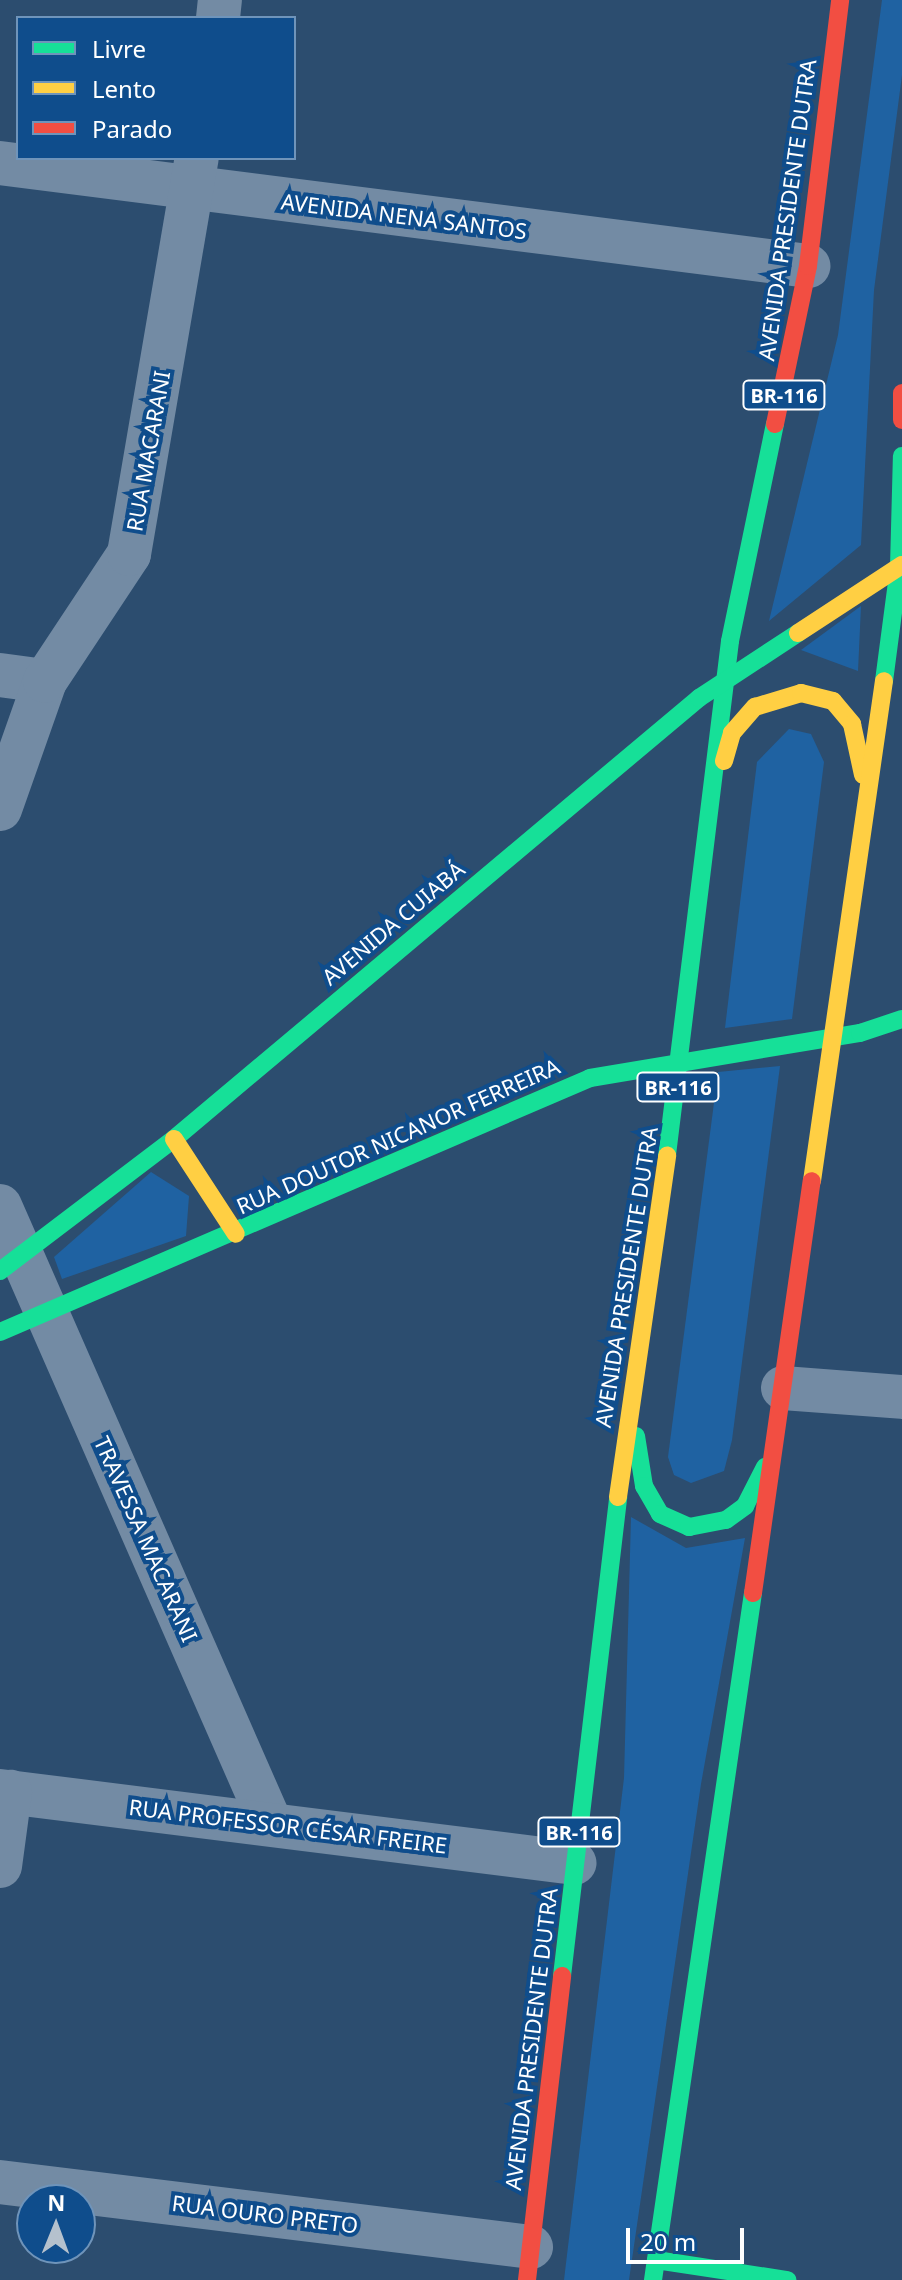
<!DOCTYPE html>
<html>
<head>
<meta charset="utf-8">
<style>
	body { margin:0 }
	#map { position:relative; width:902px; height:2280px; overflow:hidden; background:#2c4d6f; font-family:"Noto Sans",sans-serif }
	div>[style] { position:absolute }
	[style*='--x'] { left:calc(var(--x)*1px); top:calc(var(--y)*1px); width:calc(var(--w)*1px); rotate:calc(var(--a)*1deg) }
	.green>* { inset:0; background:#1f62a2 }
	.street>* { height:44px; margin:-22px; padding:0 22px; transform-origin:22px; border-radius:22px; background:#738ba4 }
	.fast>* { height:18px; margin:-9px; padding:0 9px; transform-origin:9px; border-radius:9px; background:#16e098 }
	.slow>* { height:18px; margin:-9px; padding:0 9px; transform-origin:9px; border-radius:9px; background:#ffcf43 }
	.jam>* { height:18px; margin:-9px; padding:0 9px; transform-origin:9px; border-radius:9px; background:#f24e42 }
	span { translate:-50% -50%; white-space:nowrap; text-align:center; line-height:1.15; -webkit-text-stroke:8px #0f4d8c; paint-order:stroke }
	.shield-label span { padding:2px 6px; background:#0f4d8c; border:2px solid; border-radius:6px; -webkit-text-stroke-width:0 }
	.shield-label { font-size:20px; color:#fff; font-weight:700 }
	.street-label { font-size:22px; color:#fff }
	.legend { position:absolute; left:16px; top:16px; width:280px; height:144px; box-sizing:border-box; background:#0f4d8c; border:2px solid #6f94ba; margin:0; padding:10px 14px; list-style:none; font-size:24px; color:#fff }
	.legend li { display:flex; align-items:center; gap:16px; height:40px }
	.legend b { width:40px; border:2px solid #6f94ba }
	.north { position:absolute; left:16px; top:2184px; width:80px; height:80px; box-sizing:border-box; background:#0f4d8c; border:2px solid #6f94ba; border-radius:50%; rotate:1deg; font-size:22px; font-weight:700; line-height:32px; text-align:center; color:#fff }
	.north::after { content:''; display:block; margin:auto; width:28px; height:36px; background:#b5c1cd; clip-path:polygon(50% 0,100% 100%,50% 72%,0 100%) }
	.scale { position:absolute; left:626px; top:2228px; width:118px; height:36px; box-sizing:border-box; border:4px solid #fff; border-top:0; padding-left:10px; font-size:24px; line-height:28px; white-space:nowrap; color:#fff; -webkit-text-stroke:6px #0f4d8c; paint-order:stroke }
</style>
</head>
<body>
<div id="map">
	<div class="green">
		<i style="clip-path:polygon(882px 0,902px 0,902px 75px,874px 290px,861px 545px,769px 621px,838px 335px)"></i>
		<i style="clip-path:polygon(861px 606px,858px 671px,801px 650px)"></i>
		<i style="clip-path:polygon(789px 729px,811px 734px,824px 762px,792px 1019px,725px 1028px,757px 762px)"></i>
		<i style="clip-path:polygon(780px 1066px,732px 1440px,724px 1471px,691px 1483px,674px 1475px,668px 1457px,718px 1072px)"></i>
		<i style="clip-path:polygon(151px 1172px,189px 1196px,186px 1236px,62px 1279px,54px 1257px)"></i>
		<i style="clip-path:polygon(631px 1517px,686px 1548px,745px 1538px,701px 1784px,629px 2280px,564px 2280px,624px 1778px)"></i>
	</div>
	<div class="street">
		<i style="--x:218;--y:18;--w:18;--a:-84"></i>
		<i style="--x:0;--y:163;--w:815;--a:7.26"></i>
		<i style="--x:0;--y:675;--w:45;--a:7.6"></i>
		<i style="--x:0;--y:809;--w:136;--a:-70.6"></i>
		<i style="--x:45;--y:681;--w:152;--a:-56.5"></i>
		<i style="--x:129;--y:554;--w:402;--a:-80.3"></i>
		<i style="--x:0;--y:1206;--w:673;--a:66.33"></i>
		<i style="--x:783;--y:1388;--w:119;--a:4.3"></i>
		<i style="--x:0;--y:1791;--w:579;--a:7.14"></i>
		<i style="--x:0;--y:1866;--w:75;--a:-82.3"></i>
		<i style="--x:0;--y:2182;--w:535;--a:6.98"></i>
	</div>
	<div class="fast">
		<i style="--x:884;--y:681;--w:115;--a:-82.5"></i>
		<i style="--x:899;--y:567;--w:111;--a:-88.5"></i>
		<i style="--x:667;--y:1155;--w:518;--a:-83.01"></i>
		<i style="--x:730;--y:641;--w:222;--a:-78.3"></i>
		<i style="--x:0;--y:1271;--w:218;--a:-37.2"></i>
		<i style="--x:174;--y:1139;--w:686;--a:-40.03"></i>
		<i style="--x:699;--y:698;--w:118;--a:-33.3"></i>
		<i style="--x:0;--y:1332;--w:642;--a:-23.29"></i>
		<i style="--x:590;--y:1078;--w:274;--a:-9.5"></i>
		<i style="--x:860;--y:1033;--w:44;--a:-18.4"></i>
		<i style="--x:636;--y:1436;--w:51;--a:80.9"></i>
		<i style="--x:644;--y:1486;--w:32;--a:60"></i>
		<i style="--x:660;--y:1514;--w:32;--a:24"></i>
		<i style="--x:689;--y:1527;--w:38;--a:-11"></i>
		<i style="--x:726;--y:1520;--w:24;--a:-36"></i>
		<i style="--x:745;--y:1506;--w:44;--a:-62.9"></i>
		<i style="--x:562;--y:1976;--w:482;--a:-83.3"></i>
		<i style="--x:656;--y:2260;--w:133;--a:8.7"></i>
		<i style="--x:653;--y:2280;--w:694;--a:-81.72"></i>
	</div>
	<div class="slow">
		<i style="--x:798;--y:633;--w:124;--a:-33.2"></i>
		<i style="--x:724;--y:761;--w:29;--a:-74"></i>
		<i style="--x:732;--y:733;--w:35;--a:-49"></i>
		<i style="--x:755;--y:707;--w:48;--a:-16.9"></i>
		<i style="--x:801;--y:693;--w:33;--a:14"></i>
		<i style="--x:833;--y:701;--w:30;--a:50"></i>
		<i style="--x:852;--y:724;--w:52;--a:77.8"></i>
		<i style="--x:174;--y:1139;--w:113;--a:56.9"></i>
		<i style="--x:812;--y:1181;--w:505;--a:-81.81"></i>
		<i style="--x:618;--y:1497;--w:345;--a:-81.8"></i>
	</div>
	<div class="jam">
		<i style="--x:902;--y:393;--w:27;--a:90"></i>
		<i style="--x:775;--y:424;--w:161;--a:-78.2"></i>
		<i style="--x:808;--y:266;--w:268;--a:-83.1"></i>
		<i style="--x:753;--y:1593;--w:416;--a:-81.9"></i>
		<i style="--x:527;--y:2280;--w:306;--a:-83.4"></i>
	</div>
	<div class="shield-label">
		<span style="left:784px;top:395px">BR-116</span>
		<span style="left:678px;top:1087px">BR-116</span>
		<span style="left:579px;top:1832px">BR-116</span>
	</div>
	<div class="street-label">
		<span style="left:787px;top:210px;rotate:-82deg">AVENIDA PRESIDENTE DUTRA</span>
		<span style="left:404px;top:216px;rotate:7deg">AVENIDA NENA SANTOS</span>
		<span style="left:148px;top:451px;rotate:-80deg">RUA MACARANI</span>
		<span style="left:393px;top:923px;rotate:-40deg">AVENIDA CUIABÁ</span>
		<span style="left:398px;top:1136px;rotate:-24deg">RUA DOUTOR NICANOR FERREIRA</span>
		<span style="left:626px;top:1277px;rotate:-81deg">AVENIDA PRESIDENTE DUTRA</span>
		<span style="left:146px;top:1539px;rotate:66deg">TRAVESSA MACARANI</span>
		<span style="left:288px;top:1826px;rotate:7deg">RUA PROFESSOR CÉSAR FREIRE</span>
		<span style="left:531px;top:2039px;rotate:-83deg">AVENIDA PRESIDENTE DUTRA</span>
		<span style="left:265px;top:2214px;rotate:7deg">RUA OURO PRETO</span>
	</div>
	<ul class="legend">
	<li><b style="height:10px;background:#16e098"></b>Livre</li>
	<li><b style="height:10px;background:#ffcf43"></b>Lento</li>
	<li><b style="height:10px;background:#f24e42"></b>Parado</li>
	</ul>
	<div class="north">N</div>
	<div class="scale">20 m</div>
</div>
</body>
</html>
